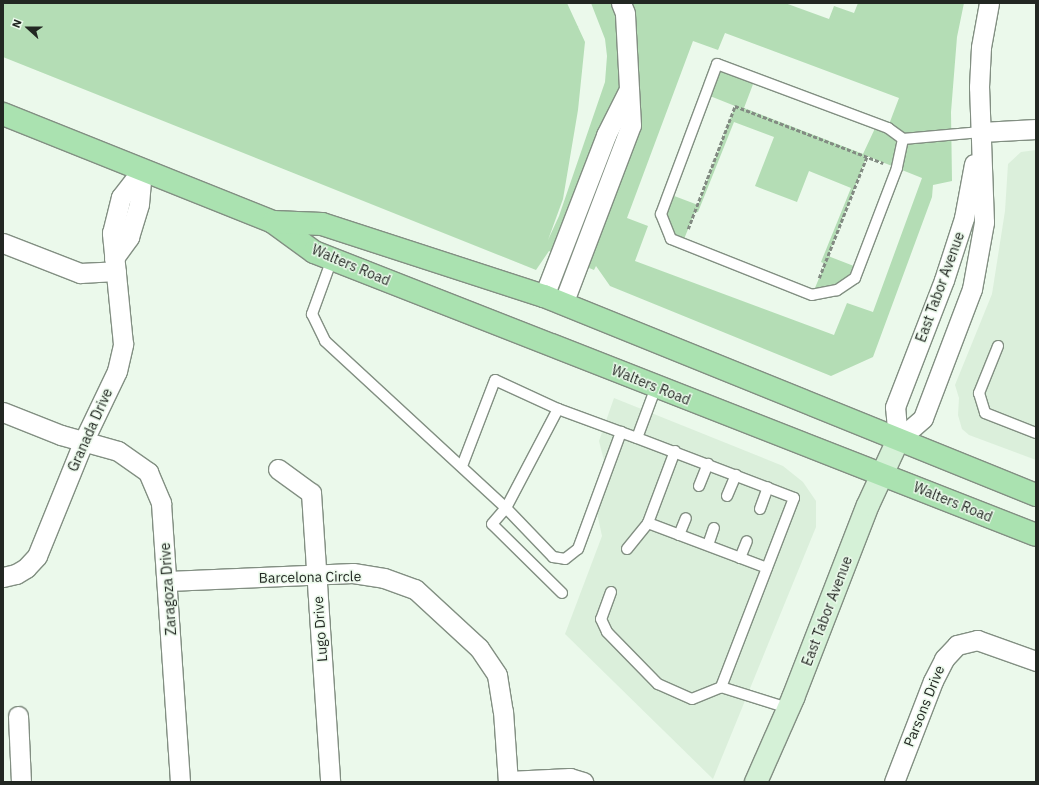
<!DOCTYPE html>
<html>
<head>
<meta charset="utf-8">
<style>
	body { margin:0 }
	#map { position:relative; width:1039px; height:785px; overflow:hidden; background:#ebf9eb; font-family:"IBM Plex Sans",sans-serif }
	div>[style] { position:absolute }
	[style*='--x'] { left:calc(var(--x)*1px); top:calc(var(--y)*1px); width:calc(var(--w)*1px); rotate:calc(var(--a)*1deg) }
	.built>* { inset:0; background:#dbefdb }
	.green>* { inset:0; background:#b4ddb5 }
	.path>* { height:2.5px; margin-top:-1.25px; transform-origin:0; background:repeating-linear-gradient(90deg,#828b82 0 4px,transparent 0 6px) }
	.roads { filter:drop-shadow(1px 0 #828f82) drop-shadow(-1px 0 #828f82) drop-shadow(0 1px #828f82) drop-shadow(0 -1px #828f82) }
	.service>* { height:10px; margin:-5px; padding:0 5px; transform-origin:5px; border-radius:5px; background:#fff }
	.minor>* { height:19px; margin:-9.5px; padding:0 9.5px; transform-origin:9.5px; border-radius:9.5px; background:#fff }
	.secondary>* { height:22px; margin:-11px; padding:0 11px; transform-origin:11px; border-radius:11px; background:#d5f1d7 }
	.primary>* { height:22px; margin:-11px; padding:0 11px; transform-origin:11px; border-radius:11px; background:#aae2b0 }
	span { translate:-50% -50%; white-space:nowrap; text-align:center; line-height:1.15; -webkit-text-stroke:3px #ebf9eb; paint-order:stroke }
	.street-label { font-size:14px; color:#222722 }
	.frame { position:absolute; inset:0; border:4px solid #222722; pointer-events:none }
	.north { position:absolute; left:8px; top:8px; width:40px; height:40px; -webkit-text-stroke:3px #ebf9eb; paint-order:stroke; rotate:291deg; font-size:11px; font-weight:700; line-height:16px; text-align:center; color:#222722 }
	.north::after { content:''; display:block; margin:auto; width:14px; height:18px; background:#222722; clip-path:polygon(50% 0,100% 100%,50% 72%,0 100%) }
</style>
</head>
<body>
<div id="map">
	<div class="built">
		<i style="clip-path:polygon(1036px 150px,1036px 460px,969px 435px,962px 429px,958px 415px,959px 398px,955px 385px,992px 294px,1005px 211px,1008px 164px,1021px 152px)"></i>
		<i style="clip-path:polygon(614px 398px,783px 466px,803px 482px,816px 501px,816px 527px,713px 779px,565px 634px,602px 536px,597px 513px,607px 473px,599px 441px)"></i>
	</div>
	<div class="green">
		<i style="clip-path:polygon(evenodd,3px 3px,567px 3px,585px 42px,578px 110px,563px 199px,548px 240px,559px 216px,605px 82px,607px 56px,605px 39px,591px 3px,785px 3px,829px 19px,834px 6px,854px 13px,858px 3px,964px 3px,957px 37px,951px 112px,952px 181px,933px 185px,932px 197px,873px 357px,831px 376px,610px 286px,596px 266px,594px 270px,549px 251px,536px 270px,3px 57px,3px 3px,725px 33px,899px 98px,888px 127px,877px 124px,863px 154px,744px 108px,755px 79px,717px 64px,705px 94px,735px 106px,698px 205px,669px 194px,661px 214px,671px 239px,682px 244px,695px 212px,698px 212px,734px 122px,774px 137px,755px 186px,797px 202px,809px 171px,851px 188px,821px 262px,825px 264px,812px 295px,855px 278px,859px 268px,828px 256px,867px 156px,922px 178px,873px 312px,847px 303px,834px 335px,635px 261px,648px 226px,627px 218px,693px 41px,718px 50px,725px 33px)"></i>
	</div>
	<div class="path">
		<i style="--x:688;--y:229;--w:132;--a:-69.1"></i>
		<i style="--x:735;--y:106;--w:159;--a:21.1"></i>
		<i style="--x:819;--y:278;--w:131;--a:-68.5"></i>
	</div>
	<div class="roads">
		<div class="service">
			<i style="--x:903;--y:139;--w:30;--a:102"></i>
			<i style="--x:897;--y:168;--w:118;--a:110.9"></i>
			<i style="--x:855;--y:278;--w:22;--a:146"></i>
			<i style="--x:837;--y:290;--w:25;--a:169"></i>
			<i style="--x:812;--y:295;--w:152;--a:-158.3"></i>
			<i style="--x:671;--y:239;--w:27;--a:-112"></i>
			<i style="--x:661;--y:214;--w:160;--a:-69.5"></i>
			<i style="--x:717;--y:64;--w:183;--a:20.5"></i>
			<i style="--x:888;--y:128;--w:19;--a:36"></i>
			<i style="--x:903;--y:139;--w:78;--a:-5.1"></i>
			<i style="--x:332;--y:259;--w:59;--a:110"></i>
			<i style="--x:312;--y:314;--w:30;--a:64"></i>
			<i style="--x:325;--y:341;--w:246;--a:42.7"></i>
			<i style="--x:506;--y:508;--w:112;--a:-62.3"></i>
			<i style="--x:558;--y:409;--w:69;--a:-155.3"></i>
			<i style="--x:495;--y:380;--w:92;--a:111"></i>
			<i style="--x:998;--y:346;--w:51;--a:112"></i>
			<i style="--x:979;--y:393;--w:21;--a:73"></i>
			<i style="--x:985;--y:413;--w:55;--a:21.4"></i>
			<i style="--x:656;--y:387;--w:54;--a:110.4"></i>
			<i style="--x:637;--y:438;--w:168;--a:20.9"></i>
			<i style="--x:794;--y:498;--w:203;--a:111.1"></i>
			<i style="--x:558;--y:409;--w:84;--a:20.2"></i>
			<i style="--x:675;--y:451;--w:77;--a:110.6"></i>
			<i style="--x:648;--y:523;--w:127;--a:20.7"></i>
			<i style="--x:699;--y:486;--w:24;--a:-68"></i>
			<i style="--x:727;--y:496;--w:23;--a:-67"></i>
			<i style="--x:760;--y:509;--w:23;--a:-70"></i>
			<i style="--x:679;--y:535;--w:18;--a:-68"></i>
			<i style="--x:708;--y:545;--w:18;--a:-71"></i>
			<i style="--x:627;--y:549;--w:33;--a:-51"></i>
			<i style="--x:740;--y:558;--w:18;--a:-68"></i>
			<i style="--x:611;--y:592;--w:29;--a:110"></i>
			<i style="--x:601;--y:619;--w:14;--a:65"></i>
			<i style="--x:607;--y:632;--w:73;--a:45.6"></i>
			<i style="--x:658;--y:684;--w:37;--a:24"></i>
			<i style="--x:692;--y:699;--w:31;--a:-22"></i>
			<i style="--x:721;--y:687;--w:70;--a:17.4"></i>
			<i style="--x:562;--y:593;--w:98;--a:-135.4"></i>
			<i style="--x:492;--y:524;--w:21;--a:-49"></i>
			<i style="--x:506;--y:508;--w:68;--a:46.2"></i>
			<i style="--x:553;--y:557;--w:12;--a:9"></i>
			<i style="--x:565;--y:559;--w:16;--a:-38"></i>
			<i style="--x:578;--y:549;--w:125;--a:-69.8"></i>
		</div>
		<div class="minor">
			<i style="--x:981;--y:132;--w:55;--a:-3.1"></i>
			<i style="--x:3;--y:243;--w:83;--a:21.3"></i>
			<i style="--x:80;--y:273;--w:36;--a:-3"></i>
			<i style="--x:114;--y:258;--w:26;--a:-54"></i>
			<i style="--x:129;--y:237;--w:34;--a:-73"></i>
			<i style="--x:139;--y:204;--w:34;--a:-85"></i>
			<i style="--x:544;--y:296;--w:173;--a:-68.9"></i>
			<i style="--x:606;--y:135;--w:51;--a:-63.4"></i>
			<i style="--x:563;--y:304;--w:191;--a:-69.2"></i>
			<i style="--x:631;--y:125;--w:112;--a:-93.1"></i>
			<i style="--x:625;--y:13;--w:11;--a:-112"></i>
			<i style="--x:3;--y:412;--w:62;--a:21.6"></i>
			<i style="--x:61;--y:435;--w:59;--a:15.7"></i>
			<i style="--x:118;--y:451;--w:37;--a:35"></i>
			<i style="--x:148;--y:472;--w:34;--a:67"></i>
			<i style="--x:161;--y:503;--w:280;--a:86.1"></i>
			<i style="--x:898;--y:440;--w:33;--a:-41"></i>
			<i style="--x:923;--y:418;--w:138;--a:-69.2"></i>
			<i style="--x:972;--y:289;--w:68;--a:-79.8"></i>
			<i style="--x:984;--y:222;--w:135;--a:-92.1"></i>
			<i style="--x:979;--y:87;--w:40;--a:-87.1"></i>
			<i style="--x:981;--y:47;--w:45;--a:-79.7"></i>
			<i style="--x:898;--y:440;--w:33;--a:-95"></i>
			<i style="--x:895;--y:407;--w:136;--a:-68.9"></i>
			<i style="--x:944;--y:280;--w:65;--a:-72.1"></i>
			<i style="--x:964;--y:218;--w:55;--a:-79.5"></i>
			<i style="--x:278;--y:469;--w:41;--a:36"></i>
			<i style="--x:311;--y:493;--w:290;--a:86.2"></i>
			<i style="--x:3;--y:577;--w:13;--a:-13"></i>
			<i style="--x:16;--y:574;--w:12;--a:-31"></i>
			<i style="--x:26;--y:568;--w:16;--a:-47"></i>
			<i style="--x:37;--y:556;--w:125;--a:-67.9"></i>
			<i style="--x:84;--y:440;--w:76;--a:-64.4"></i>
			<i style="--x:117;--y:371;--w:28;--a:-77"></i>
			<i style="--x:123;--y:344;--w:112;--a:-95.7"></i>
			<i style="--x:112;--y:233;--w:37;--a:-76"></i>
			<i style="--x:121;--y:197;--w:34;--a:-52"></i>
			<i style="--x:168;--y:581;--w:185;--a:-2.5"></i>
			<i style="--x:353;--y:573;--w:31;--a:9"></i>
			<i style="--x:384;--y:578;--w:33;--a:20"></i>
			<i style="--x:415;--y:589;--w:87;--a:42.7"></i>
			<i style="--x:479;--y:648;--w:32;--a:56"></i>
			<i style="--x:497;--y:675;--w:36;--a:81"></i>
			<i style="--x:503;--y:711;--w:71;--a:86"></i>
			<i style="--x:18;--y:716;--w:66;--a:87.4"></i>
			<i style="--x:508;--y:781;--w:62;--a:-2.8"></i>
			<i style="--x:570;--y:778;--w:14;--a:17"></i>
			<i style="--x:894;--y:782;--w:108;--a:-68.9"></i>
			<i style="--x:933;--y:681;--w:25;--a:-63"></i>
			<i style="--x:944;--y:659;--w:19;--a:-47"></i>
			<i style="--x:957;--y:645;--w:21;--a:-14"></i>
			<i style="--x:977;--y:640;--w:63;--a:19.6"></i>
		</div>
		<div class="secondary">
			<i style="--x:756;--y:782;--w:92;--a:-66.2"></i>
			<i style="--x:793;--y:698;--w:207;--a:-68.8"></i>
			<i style="--x:868;--y:505;--w:72;--a:-65.2"></i>
		</div>
		<div class="primary">
			<i style="--x:3;--y:114;--w:291;--a:21.8"></i>
			<i style="--x:273;--y:222;--w:51;--a:36.2"></i>
			<i style="--x:314;--y:252;--w:775;--a:21.4"></i>
			<i style="--x:273;--y:222;--w:49;--a:2.3"></i>
			<i style="--x:322;--y:224;--w:233;--a:18"></i>
			<i style="--x:544;--y:296;--w:531;--a:22.02"></i>
		</div>
	</div>
	<div class="street-label">
		<span style="left:351px;top:265px;rotate:23deg">Walters Road</span>
		<span style="left:940px;top:287px;rotate:-70deg">East Tabor Avenue</span>
		<span style="left:651px;top:385px;rotate:22deg">Walters Road</span>
		<span style="left:90px;top:430px;rotate:-66deg">Granada Drive</span>
		<span style="left:953px;top:502px;rotate:22deg">Walters Road</span>
		<span style="left:310px;top:577px;rotate:-1deg">Barcelona Circle</span>
		<span style="left:168px;top:589px;rotate:-94deg">Zaragoza Drive</span>
		<span style="left:827px;top:611px;rotate:-69deg">East Tabor Avenue</span>
		<span style="left:320px;top:629px;rotate:-94deg">Lugo Drive</span>
		<span style="left:924px;top:706px;rotate:-68deg">Parsons Drive</span>
	</div>
	<div class="frame"></div>
	<div class="north">N</div>
</div>
</body>
</html>
